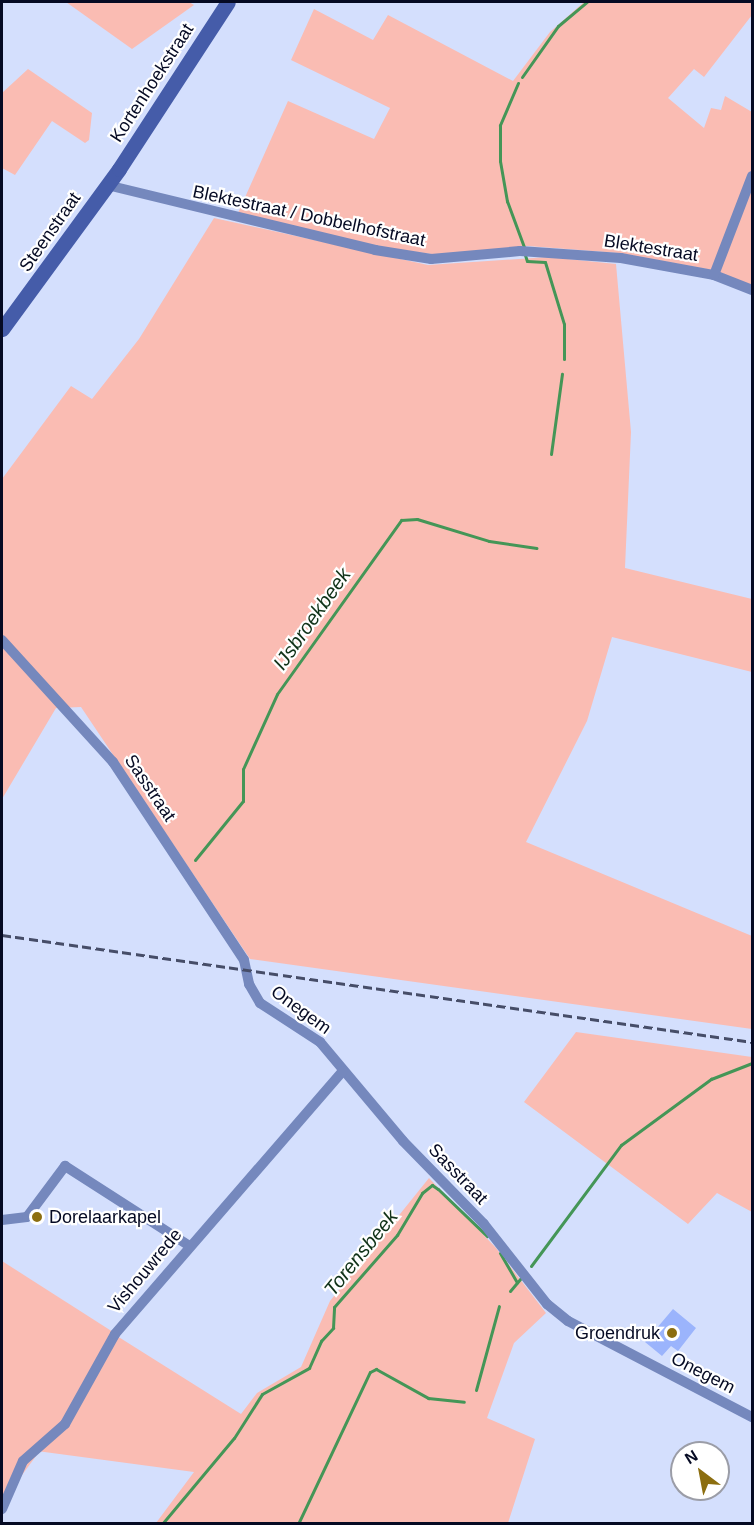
<!DOCTYPE html>
<html>
<head>
<meta charset="utf-8">
<style>
	body { margin:0 }
	#map { position:relative; width:754px; height:1525px; overflow:hidden; background:#d4dffd; font-family:Helvetica,sans-serif }
	div>[style] { position:absolute }
	[style*='--x'] { left:calc(var(--x)*1px); top:calc(var(--y)*1px); width:calc(var(--w)*1px); rotate:calc(var(--a)*1deg) }
	.green>* { inset:0; background:#fabcb3 }
	.stream>* { height:3px; margin:-1.5px; padding:0 1.5px; transform-origin:1.5px; border-radius:1.5px; background:#449657 }
	.building>* { inset:0; background:#9bb4fc }
	.street>* { height:10px; margin:-5px; padding:0 5px; transform-origin:5px; border-radius:5px; background:#7588bd }
	.secondary>* { height:15px; margin:-7.5px; padding:0 7.5px; transform-origin:7.5px; border-radius:7.5px; background:#455ca9 }
	.rail>* { height:3px; margin-top:-1.5px; transform-origin:0; background:repeating-linear-gradient(90deg,#464d68 0 9px,transparent 0 13.5px) }
	.dots>* { width:16px; height:16px; translate:-50% -50%; box-sizing:border-box; border:3px solid #fff; border-radius:50% }
	span { translate:-50% -50%; white-space:nowrap; text-align:center; line-height:1.15; -webkit-text-stroke:4.5px #fff; paint-order:stroke }
	.street-label { font-size:18px; color:#050a23 }
	.poi-label { font-size:18px; color:#050a23 }
	.left { translate:0 -50%; text-align:left }
	.right { translate:-100% -50%; text-align:right }
	.water-label { font-size:20px; color:#103218; font-style:italic }
	.frame { position:absolute; inset:0; border:3px solid #050a23; pointer-events:none }
	.north { position:absolute; left:670px; top:1441px; width:60px; height:60px; box-sizing:border-box; background:#fff; border:2px solid #9b9da7; border-radius:50%; rotate:328deg; font-size:16px; font-weight:700; line-height:24px; text-align:center; color:#050a23 }
	.north::after { content:''; display:block; margin:auto; width:21px; height:27px; background:#8c6e10; clip-path:polygon(50% 0,100% 100%,50% 72%,0 100%) }
</style>
</head>
<body>
<div id="map">
	<div class="green">
		<i style="clip-path:polygon(66px 2px,189px 2px,194px 5px,132px 49px)"></i>
		<i style="clip-path:polygon(584px 2px,752px 2px,752px 15px,704px 77px,694px 69px,668px 98px,704px 128px,711px 108px,721px 110px,725px 96px,752px 112px,752px 169px,712px 270px,618px 253px,528px 246px,439px 255px,386px 248px,238px 213px,288px 101px,374px 139px,390px 108px,291px 60px,314px 9px,373px 40px,388px 15px,513px 81px,550px 32px)"></i>
		<i style="clip-path:polygon(28px 69px,92px 113px,89px 140px,85px 143px,52px 121px,15px 175px,2px 168px,2px 93px)"></i>
		<i style="clip-path:polygon(752px 185px,752px 286px,719px 272px)"></i>
		<i style="clip-path:polygon(214px 218px,428px 265px,548px 257px,616px 264px,631px 432px,625px 568px,752px 599px,752px 672px,612px 637px,587px 721px,526px 842px,752px 936px,752px 1029px,250px 959px,81px 707px,56px 708px,2px 799px,2px 479px,71px 386px,92px 399px,139px 339px)"></i>
		<i style="clip-path:polygon(576px 1032px,752px 1057px,752px 1212px,717px 1193px,688px 1224px,524px 1102px)"></i>
		<i style="clip-path:polygon(429px 1178px,496px 1248px,546px 1313px,514px 1343px,487px 1418px,535px 1439px,508px 1523px,156px 1523px,194px 1472px,37px 1451px,54px 1438px,117px 1336px,241px 1414px,257px 1393px,301px 1367px,330px 1301px)"></i>
		<i style="clip-path:polygon(2px 1261px,113px 1332px,62px 1421px,2px 1502px)"></i>
	</div>
	<div class="stream">
		<i style="--x:522;--y:77;--w:62;--a:-54.8"></i>
		<i style="--x:558;--y:26;--w:38;--a:-40"></i>
		<i style="--x:518;--y:83;--w:46;--a:113.2"></i>
		<i style="--x:500;--y:125;--w:36;--a:90"></i>
		<i style="--x:500;--y:161;--w:41;--a:80.1"></i>
		<i style="--x:507;--y:201;--w:49;--a:69.7"></i>
		<i style="--x:525;--y:255;--w:6;--a:72"></i>
		<i style="--x:527;--y:261;--w:18;--a:3"></i>
		<i style="--x:545;--y:262;--w:65;--a:73"></i>
		<i style="--x:564;--y:324;--w:35;--a:90"></i>
		<i style="--x:551;--y:454;--w:81;--a:-82.2"></i>
		<i style="--x:195;--y:860;--w:76;--a:-50.9"></i>
		<i style="--x:243;--y:801;--w:32;--a:-90"></i>
		<i style="--x:243;--y:769;--w:82;--a:-65.6"></i>
		<i style="--x:277;--y:694;--w:214;--a:-54.5"></i>
		<i style="--x:401;--y:520;--w:16;--a:-4"></i>
		<i style="--x:417;--y:519;--w:75;--a:17"></i>
		<i style="--x:489;--y:541;--w:48;--a:8.5"></i>
		<i style="--x:500;--y:1253;--w:34;--a:60"></i>
		<i style="--x:531;--y:1266;--w:151;--a:-53.4"></i>
		<i style="--x:621;--y:1145;--w:112;--a:-36.3"></i>
		<i style="--x:711;--y:1079;--w:44;--a:-21.3"></i>
		<i style="--x:510;--y:1291;--w:17;--a:-50"></i>
		<i style="--x:476;--y:1390;--w:87;--a:-74.7"></i>
		<i style="--x:162;--y:1524;--w:112;--a:-50.1"></i>
		<i style="--x:234;--y:1438;--w:52;--a:-57.5"></i>
		<i style="--x:262;--y:1394;--w:54;--a:-29"></i>
		<i style="--x:309;--y:1368;--w:30;--a:-66"></i>
		<i style="--x:321;--y:1341;--w:18;--a:-47"></i>
		<i style="--x:333;--y:1328;--w:21;--a:-87"></i>
		<i style="--x:334;--y:1307;--w:96;--a:-48.8"></i>
		<i style="--x:397;--y:1235;--w:49;--a:-59.2"></i>
		<i style="--x:422;--y:1193;--w:13;--a:-39"></i>
		<i style="--x:432;--y:1185;--w:7;--a:34"></i>
		<i style="--x:438;--y:1189;--w:68;--a:43.8"></i>
		<i style="--x:298;--y:1524;--w:168;--a:-64.7"></i>
		<i style="--x:370;--y:1372;--w:7;--a:-27"></i>
		<i style="--x:376;--y:1369;--w:60;--a:29.1"></i>
		<i style="--x:428;--y:1398;--w:36;--a:6"></i>
	</div>
	<div class="building">
		<i style="clip-path:polygon(673px 1309px,696px 1328px,678px 1351px,671px 1346px,662px 1356px,645px 1342px)"></i>
	</div>
	<div class="street">
		<i style="--x:107;--y:185;--w:276;--a:13.6"></i>
		<i style="--x:375;--y:250;--w:57;--a:9.1"></i>
		<i style="--x:431;--y:259;--w:89;--a:-5.1"></i>
		<i style="--x:520;--y:251;--w:101;--a:4"></i>
		<i style="--x:621;--y:258;--w:95;--a:10.4"></i>
		<i style="--x:714;--y:275;--w:41;--a:21.5"></i>
		<i style="--x:714;--y:275;--w:106;--a:-69"></i>
		<i style="--x:2;--y:640;--w:165;--a:47.7"></i>
		<i style="--x:113;--y:762;--w:237;--a:56.5"></i>
		<i style="--x:244;--y:960;--w:25;--a:78"></i>
		<i style="--x:249;--y:984;--w:22;--a:60"></i>
		<i style="--x:260;--y:1003;--w:72;--a:33"></i>
		<i style="--x:320;--y:1042;--w:129;--a:50"></i>
		<i style="--x:403;--y:1141;--w:116;--a:45.7"></i>
		<i style="--x:484;--y:1224;--w:102;--a:51.8"></i>
		<i style="--x:547;--y:1304;--w:27;--a:39"></i>
		<i style="--x:568;--y:1321;--w:208;--a:27.6"></i>
		<i style="--x:2;--y:1220;--w:25;--a:-7"></i>
		<i style="--x:27;--y:1217;--w:64;--a:-53.3"></i>
		<i style="--x:65;--y:1166;--w:146;--a:32.7"></i>
		<i style="--x:2;--y:1509;--w:52;--a:-66.4"></i>
		<i style="--x:23;--y:1461;--w:56;--a:-41.4"></i>
		<i style="--x:65;--y:1424;--w:103;--a:-60.9"></i>
		<i style="--x:115;--y:1334;--w:348;--a:-49.1"></i>
	</div>
	<div class="secondary">
		<i style="--x:2;--y:329;--w:198;--a:-53.8"></i>
		<i style="--x:119;--y:169;--w:199;--a:-56.9"></i>
	</div>
	<div class="rail">
		<i style="--x:2;--y:935;--w:758;--a:8.12"></i>
	</div>
	<div class="dots">
		<i style="left:37px;top:1217px;background:#8c6e10"></i>
		<i style="left:672px;top:1333px;background:#8c6e10"></i>
	</div>
	<div class="street-label">
		<span style="left:152px;top:83px;rotate:-57deg">Kortenhoekstraat</span>
		<span style="left:309px;top:216px;rotate:12deg">Blektestraat / Dobbelhofstraat</span>
		<span style="left:50px;top:232px;rotate:-55deg">Steenstraat</span>
		<span style="left:651px;top:248px;rotate:9deg">Blektestraat</span>
		<span style="left:150px;top:788px;rotate:56deg">Sasstraat</span>
		<span style="left:301px;top:1010px;rotate:36deg">Onegem</span>
		<span style="left:458px;top:1174px;rotate:46deg">Sasstraat</span>
		<span style="left:145px;top:1271px;rotate:-50deg">Vishouwrede</span>
		<span style="left:703px;top:1373px;rotate:27deg">Onegem</span>
	</div>
	<div class="poi-label">
		<span class="left" style="left:49px;top:1217px">Dorelaarkapel</span>
		<span class="right" style="left:660px;top:1333px">Groendruk</span>
	</div>
	<div class="water-label">
		<span style="left:312px;top:619px;rotate:-55deg">IJsbroekbeek</span>
		<span style="left:361px;top:1253px;rotate:-51deg">Torensbeek</span>
	</div>
	<div class="frame"></div>
	<div class="north">N</div>
</div>
</body>
</html>
